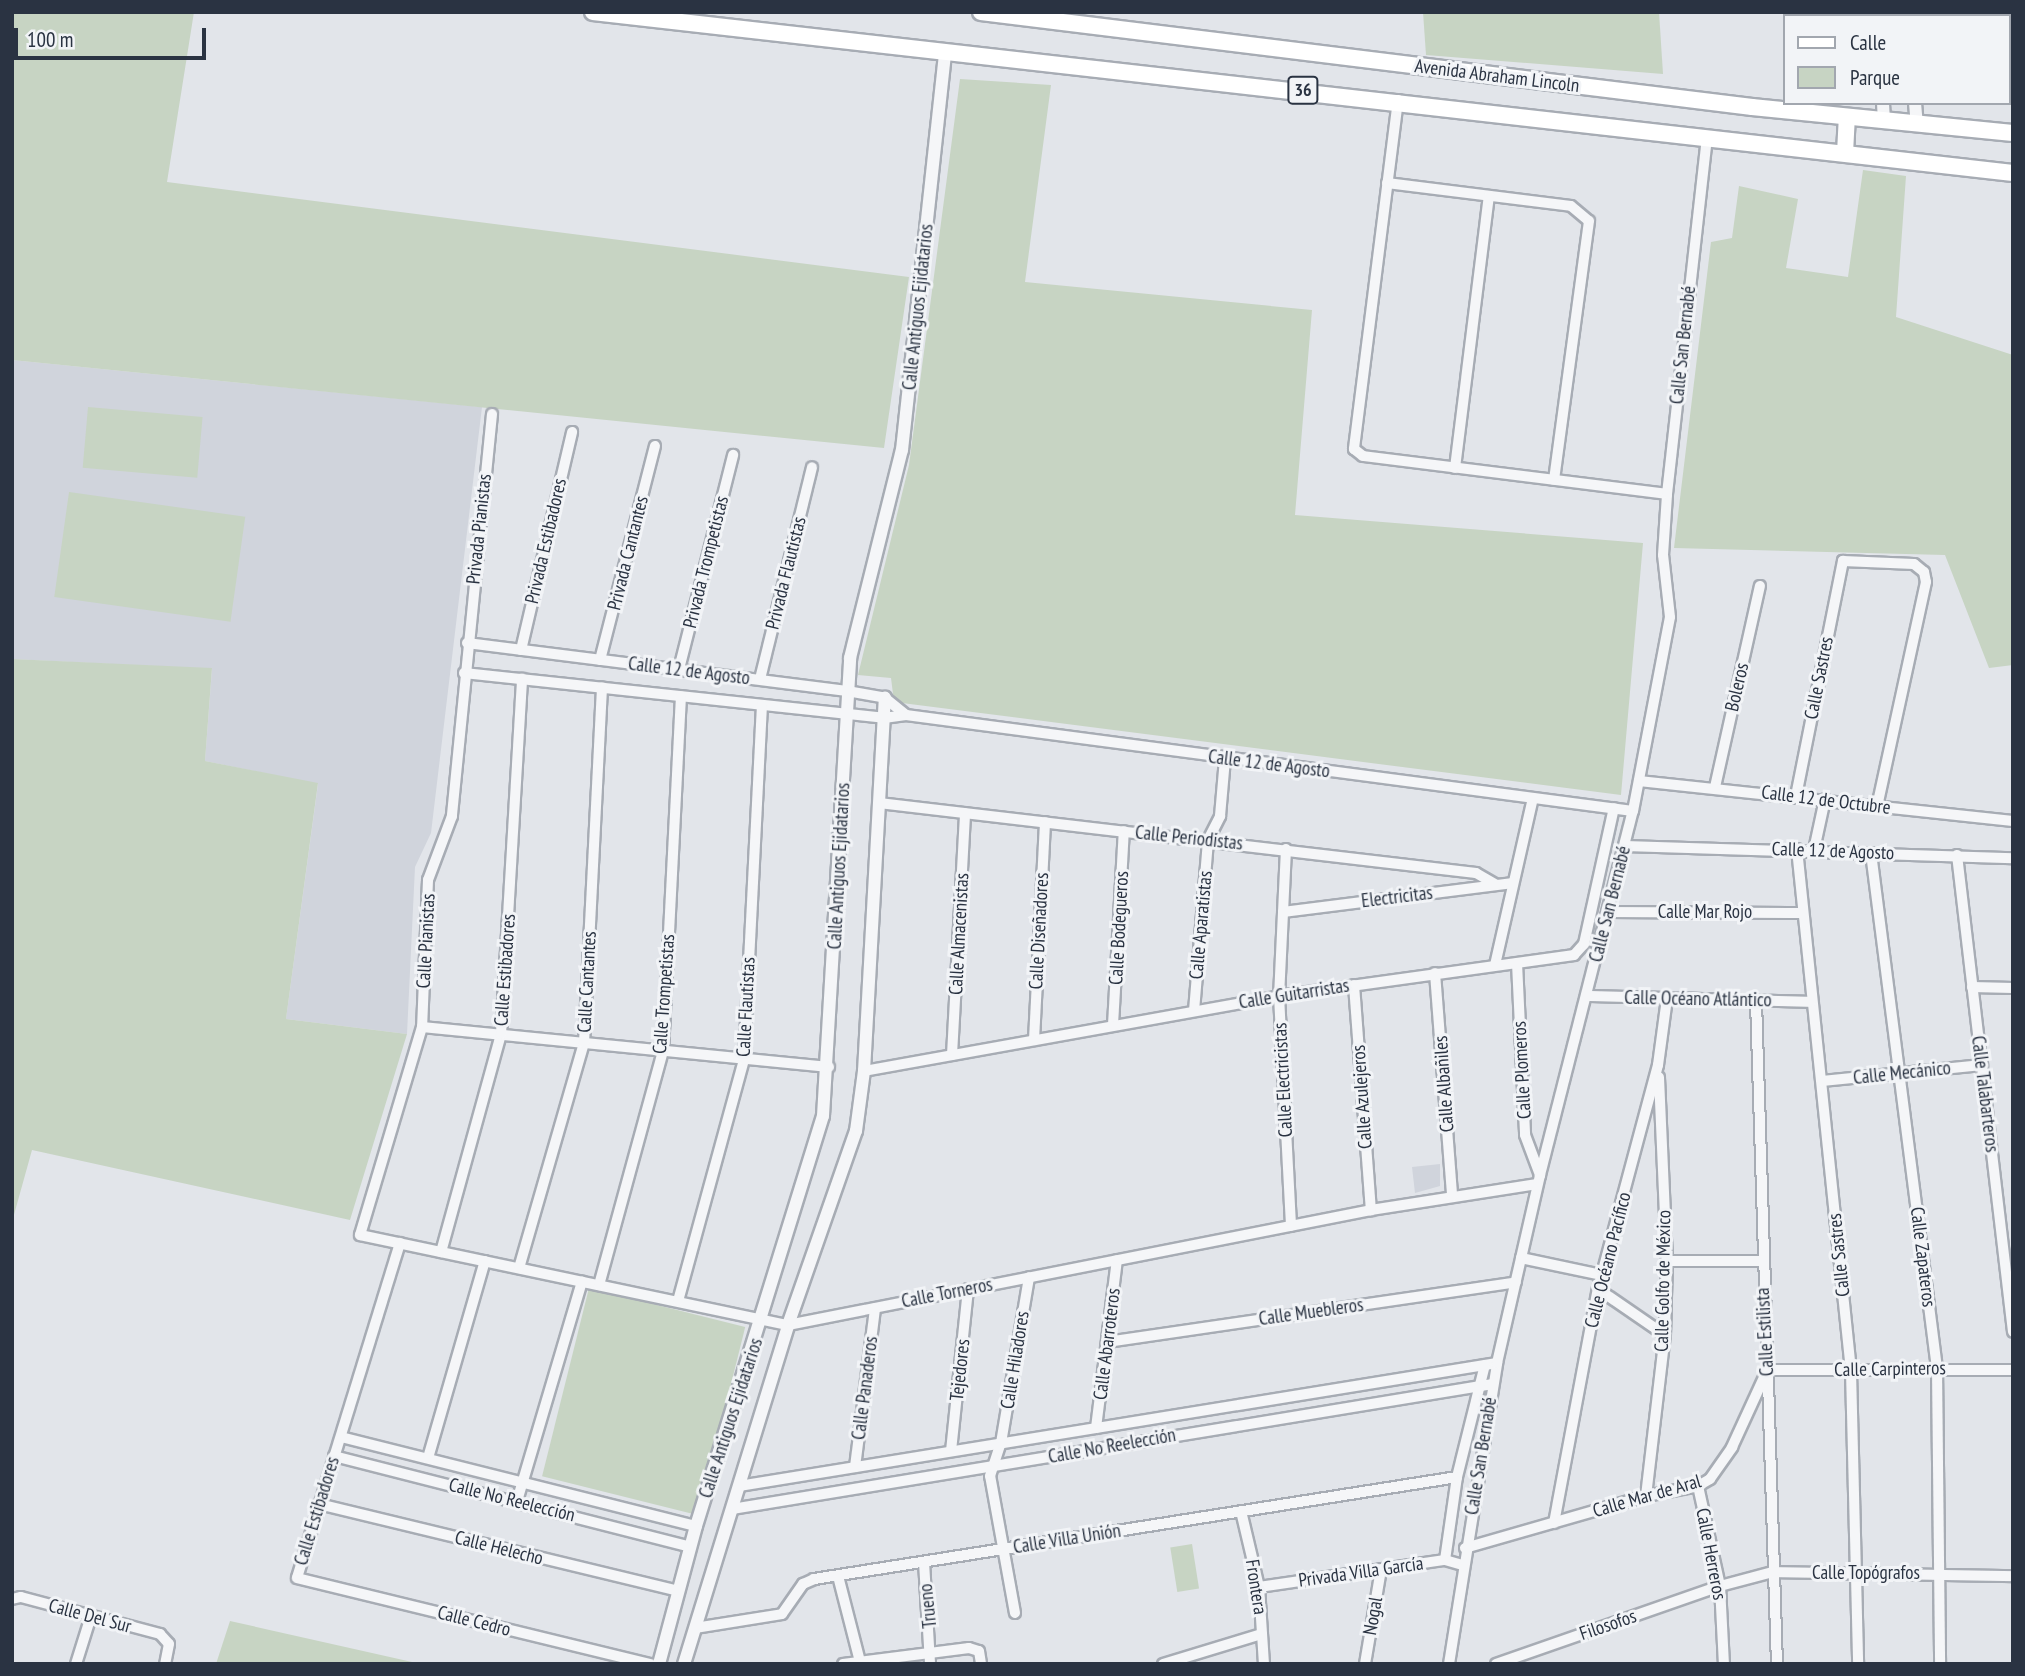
<!DOCTYPE html>
<html>
<head>
<meta charset="utf-8">
<style>
	body { margin:0 }
	#map { position:relative; width:2025px; height:1676px; overflow:hidden; background:#e2e5ea; font-family:"PT Sans Narrow",sans-serif }
	div>[style] { position:absolute }
	[style*='--x'] { left:calc(var(--x)*1px); top:calc(var(--y)*1px); width:calc(var(--w)*1px); rotate:calc(var(--a)*1deg) }
	.built>* { inset:0; background:#d0d4dc }
	.green>* { inset:0; background:#c7d4c3; transform-origin:0 0 }
	.roads { filter:drop-shadow(2px 0 #a7acb4) drop-shadow(-2px 0 #a7acb4) drop-shadow(0 2px #a7acb4) drop-shadow(0 -2px #a7acb4) }
	.minor>* { height:10px; margin:-5px; padding:0 5px; transform-origin:5px; border-radius:5px; background:#f5f6f8 }
	.tertiary>* { height:12px; margin:-6px; padding:0 6px; transform-origin:6px; border-radius:6px; background:#f5f6f8 }
	.primary>* { height:16px; margin:-8px; padding:0 8px; transform-origin:8px; border-radius:8px; background:#fff }
	span { translate:-50% -50%; white-space:nowrap; text-align:center; line-height:1.15; -webkit-text-stroke:6px #f2f4f7; paint-order:stroke }
	.shield-label span { padding:2px 5px; background:#f2f4f7; border:2px solid; border-radius:5px; -webkit-text-stroke-width:0 }
	.shield-label { font-size:18px; color:#2a3342; font-weight:700 }
	.street-label { font-size:19px; color:#2a3342 }
	.frame { position:absolute; inset:0; border:14px solid #2a3342; pointer-events:none }
	.legend { position:absolute; left:1783px; top:14px; width:228px; height:91px; box-sizing:border-box; background:#f2f4f7; border:2px solid #a2a7af; margin:0; padding:9px 12px; list-style:none; font-size:21px; color:#2a3342 }
	.legend li { display:flex; align-items:center; gap:14px; height:35px }
	.legend b { width:35px; border:2px solid #a2a7af }
	.scale { position:absolute; left:14px; top:28px; width:192px; height:32px; box-sizing:border-box; border:4px solid #2a3342; border-top:0; padding-left:9px; font-size:21px; line-height:24px; white-space:nowrap; color:#2a3342; -webkit-text-stroke:5px #f2f4f7; paint-order:stroke }
</style>
</head>
<body>
<div id="map">
	<div class="built">
		<i style="clip-path:polygon(12px 360px,482px 407px,431px 833px,415px 867px,407px 1034px,286px 1019px,318px 784px,205px 761px,212px 669px,12px 659px)"></i>
		<i style="clip-path:polygon(1440px 1164px,1440px 1186px,1415px 1193px,1412px 1167px)"></i>
	</div>
	<div class="green">
		<i style="clip-path:polygon(12px 12px,194px 12px,167px 182px,909px 277px,884px 448px,12px 360px)"></i>
		<i style="clip-path:polygon(1423px 12px,1659px 12px,1663px 74px,1426px 55px)"></i>
		<i style="clip-path:polygon(960px 79px,1051px 85px,1025px 282px,1312px 310px,1295px 515px,1643px 543px,1621px 795px,894px 702px,891px 678px,858px 675px,909px 465px)"></i>
		<i style="clip-path:polygon(1863px 170px,1906px 176px,1896px 317px,2013px 355px,2013px 665px,1989px 668px,1945px 555px,1674px 548px,1711px 242px,1732px 238px,1739px 186px,1798px 199px,1786px 268px,1848px 277px)"></i>
		<i style="left:88px;top:407px;width:115px;height:61px;rotate:5deg"></i>
		<i style="left:69px;top:492px;width:178px;height:106px;rotate:8deg"></i>
		<i style="clip-path:polygon(12px 659px,212px 668px,205px 761px,318px 783px,286px 1019px,407px 1034px,350px 1220px,32px 1150px,12px 1222px)"></i>
		<i style="left:589px;top:1288px;width:161px;height:194px;rotate:14deg"></i>
		<i style="left:1192px;top:1544px;width:45px;height:22px;rotate:81deg"></i>
		<i style="clip-path:polygon(230px 1621px,421px 1664px,216px 1664px)"></i>
	</div>
	<div class="roads">
		<div class="minor">
			<i style="--x:1398;--y:100;--w:352;--a:97.2"></i>
			<i style="--x:1354;--y:449;--w:11;--a:38"></i>
			<i style="--x:1363;--y:456;--w:306;--a:7.1"></i>
			<i style="--x:1387;--y:183;--w:185;--a:7.1"></i>
			<i style="--x:1571;--y:206;--w:23;--a:40"></i>
			<i style="--x:1589;--y:221;--w:261;--a:97.7"></i>
			<i style="--x:492;--y:414;--w:404;--a:95.7"></i>
			<i style="--x:452;--y:816;--w:68;--a:110.6"></i>
			<i style="--x:428;--y:880;--w:147;--a:92.3"></i>
			<i style="--x:422;--y:1027;--w:217;--a:106.6"></i>
			<i style="--x:360;--y:1235;--w:437;--a:11.9"></i>
			<i style="--x:788;--y:1325;--w:594;--a:-11.16"></i>
			<i style="--x:1371;--y:1210;--w:168;--a:-8.9"></i>
			<i style="--x:1455;--y:468;--w:274;--a:-82.9"></i>
			<i style="--x:467;--y:643;--w:383;--a:7.2"></i>
			<i style="--x:847;--y:691;--w:39;--a:10"></i>
			<i style="--x:885;--y:698;--w:27;--a:39"></i>
			<i style="--x:521;--y:650;--w:224;--a:-76.8"></i>
			<i style="--x:600;--y:660;--w:221;--a:-75.6"></i>
			<i style="--x:679;--y:669;--w:221;--a:-75.8"></i>
			<i style="--x:464;--y:673;--w:422;--a:6.1"></i>
			<i style="--x:884;--y:718;--w:22;--a:-8"></i>
			<i style="--x:906;--y:715;--w:733;--a:7.52"></i>
			<i style="--x:760;--y:679;--w:218;--a:-76.2"></i>
			<i style="--x:1639;--y:781;--w:376;--a:6.1"></i>
			<i style="--x:1715;--y:787;--w:206;--a:-77.4"></i>
			<i style="--x:1796;--y:796;--w:240;--a:-78.7"></i>
			<i style="--x:1843;--y:561;--w:71;--a:2.4"></i>
			<i style="--x:1914;--y:564;--w:13;--a:39"></i>
			<i style="--x:1924;--y:572;--w:10;--a:79"></i>
			<i style="--x:1926;--y:582;--w:229;--a:102.3"></i>
			<i style="--x:879;--y:803;--w:601;--a:6.69"></i>
			<i style="--x:1476;--y:873;--w:22;--a:30"></i>
			<i style="--x:1625;--y:846;--w:388;--a:1.8"></i>
			<i style="--x:1286;--y:849;--w:147;--a:92.7"></i>
			<i style="--x:1279;--y:996;--w:230;--a:87"></i>
			<i style="--x:1797;--y:849;--w:525;--a:84.09"></i>
			<i style="--x:1851;--y:1371;--w:293;--a:88.6"></i>
			<i style="--x:1814;--y:850;--w:52;--a:-77.8"></i>
			<i style="--x:1871;--y:853;--w:519;--a:82.7"></i>
			<i style="--x:1937;--y:1368;--w:296;--a:89.4"></i>
			<i style="--x:1957;--y:855;--w:480;--a:83.3"></i>
			<i style="--x:1283;--y:912;--w:230;--a:-7.2"></i>
			<i style="--x:1608;--y:912;--w:193;--a:0.3"></i>
			<i style="--x:1517;--y:963;--w:172;--a:87.3"></i>
			<i style="--x:1525;--y:1135;--w:43;--a:69.4"></i>
			<i style="--x:1495;--y:965;--w:171;--a:-77.2"></i>
			<i style="--x:1435;--y:973;--w:223;--a:85.6"></i>
			<i style="--x:1354;--y:985;--w:226;--a:85.7"></i>
			<i style="--x:1972;--y:987;--w:41;--a:1.4"></i>
			<i style="--x:1586;--y:996;--w:225;--a:1.5"></i>
			<i style="--x:1756;--y:1001;--w:663;--a:88.19"></i>
			<i style="--x:1194;--y:1011;--w:172;--a:-85.3"></i>
			<i style="--x:1208;--y:840;--w:27;--a:-63"></i>
			<i style="--x:1220;--y:816;--w:57;--a:-85"></i>
			<i style="--x:1113;--y:1025;--w:194;--a:-86.8"></i>
			<i style="--x:422;--y:1027;--w:409;--a:5.6"></i>
			<i style="--x:1034;--y:1040;--w:218;--a:-87.1"></i>
			<i style="--x:952;--y:1055;--w:242;--a:-86.9"></i>
			<i style="--x:864;--y:1071;--w:422;--a:-10.2"></i>
			<i style="--x:1279;--y:996;--w:298;--a:-7.9"></i>
			<i style="--x:1574;--y:955;--w:15;--a:-48"></i>
			<i style="--x:1584;--y:944;--w:139;--a:-77.6"></i>
			<i style="--x:1822;--y:1081;--w:161;--a:-5.7"></i>
			<i style="--x:400;--y:1243;--w:350;--a:107.1"></i>
			<i style="--x:297;--y:1578;--w:364;--a:13.7"></i>
			<i style="--x:441;--y:1252;--w:226;--a:-74.6"></i>
			<i style="--x:501;--y:1034;--w:356;--a:-86.6"></i>
			<i style="--x:1521;--y:1258;--w:83;--a:11.9"></i>
			<i style="--x:1667;--y:1261;--w:95;--a:0"></i>
			<i style="--x:519;--y:1268;--w:234;--a:-73.9"></i>
			<i style="--x:584;--y:1043;--w:356;--a:-87.1"></i>
			<i style="--x:599;--y:1285;--w:243;--a:-74.7"></i>
			<i style="--x:663;--y:1051;--w:355;--a:-87.1"></i>
			<i style="--x:1598;--y:1289;--w:81;--a:34.5"></i>
			<i style="--x:678;--y:1301;--w:250;--a:-74.7"></i>
			<i style="--x:744;--y:1060;--w:355;--a:-87.1"></i>
			<i style="--x:1107;--y:1342;--w:413;--a:-8.3"></i>
			<i style="--x:1767;--y:1370;--w:246;--a:0"></i>
			<i style="--x:1096;--y:1428;--w:169;--a:-82.9"></i>
			<i style="--x:341;--y:1437;--w:366;--a:14.1"></i>
			<i style="--x:951;--y:1451;--w:163;--a:-84"></i>
			<i style="--x:334;--y:1456;--w:367;--a:14.3"></i>
			<i style="--x:428;--y:1458;--w:205;--a:-73.9"></i>
			<i style="--x:855;--y:1467;--w:160;--a:-82.8"></i>
			<i style="--x:739;--y:1486;--w:768;--a:-9.22"></i>
			<i style="--x:1698;--y:1486;--w:102;--a:77.6"></i>
			<i style="--x:1720;--y:1586;--w:78;--a:87.1"></i>
			<i style="--x:1646;--y:1496;--w:162;--a:-83.3"></i>
			<i style="--x:1665;--y:1335;--w:74;--a:-88.5"></i>
			<i style="--x:1667;--y:1261;--w:184;--a:-92.5"></i>
			<i style="--x:517;--y:1501;--w:229;--a:-73.5"></i>
			<i style="--x:319;--y:1504;--w:370;--a:13.6"></i>
			<i style="--x:732;--y:1509;--w:771;--a:-9.33"></i>
			<i style="--x:1241;--y:1511;--w:78;--a:76.7"></i>
			<i style="--x:1259;--y:1587;--w:77;--a:86.3"></i>
			<i style="--x:1554;--y:1523;--w:238;--a:-79.4"></i>
			<i style="--x:1598;--y:1289;--w:232;--a:-75"></i>
			<i style="--x:1658;--y:1065;--w:68;--a:-82.3"></i>
			<i style="--x:1465;--y:1548;--w:188;--a:-16"></i>
			<i style="--x:1646;--y:1496;--w:53;--a:-10.9"></i>
			<i style="--x:1698;--y:1486;--w:14;--a:-30"></i>
			<i style="--x:1710;--y:1479;--w:39;--a:-55"></i>
			<i style="--x:1732;--y:1447;--w:81;--a:-65.3"></i>
			<i style="--x:1445;--y:1560;--w:84;--a:-81.8"></i>
			<i style="--x:1457;--y:1477;--w:115;--a:-76"></i>
			<i style="--x:924;--y:1562;--w:102;--a:86.6"></i>
			<i style="--x:838;--y:1576;--w:85;--a:75.6"></i>
			<i style="--x:1259;--y:1587;--w:188;--a:-8.3"></i>
			<i style="--x:1445;--y:1560;--w:19;--a:16"></i>
			<i style="--x:12;--y:1599;--w:9;--a:-13"></i>
			<i style="--x:21;--y:1597;--w:144;--a:14.9"></i>
			<i style="--x:160;--y:1634;--w:13;--a:48"></i>
			<i style="--x:169;--y:1644;--w:20;--a:101"></i>
			<i style="--x:1015;--y:1613;--w:139;--a:-100.3"></i>
			<i style="--x:990;--y:1476;--w:35;--a:-72"></i>
			<i style="--x:1001;--y:1443;--w:168;--a:-80.4"></i>
			<i style="--x:695;--y:1628;--w:88;--a:-9.1"></i>
			<i style="--x:782;--y:1614;--w:37;--a:-55"></i>
			<i style="--x:803;--y:1584;--w:12;--a:-24"></i>
			<i style="--x:814;--y:1579;--w:651;--a:-9.01"></i>
			<i style="--x:76;--y:1664;--w:50;--a:-72.6"></i>
			<i style="--x:843;--y:1664;--w:127;--a:-7.2"></i>
			<i style="--x:969;--y:1648;--w:10;--a:17"></i>
			<i style="--x:979;--y:1651;--w:13;--a:81"></i>
			<i style="--x:1163;--y:1664;--w:103;--a:-16.9"></i>
			<i style="--x:1365;--y:1664;--w:96;--a:-80.4"></i>
			<i style="--x:1449;--y:1664;--w:305;--a:-80.9"></i>
			<i style="--x:1497;--y:1363;--w:193;--a:-77.1"></i>
			<i style="--x:1540;--y:1175;--w:376;--a:-75.7"></i>
			<i style="--x:1633;--y:811;--w:197;--a:-79.2"></i>
			<i style="--x:1670;--y:617;--w:62;--a:-96.4"></i>
			<i style="--x:1663;--y:555;--w:61;--a:-86.2"></i>
			<i style="--x:1667;--y:494;--w:360;--a:-83.6"></i>
			<i style="--x:1496;--y:1664;--w:237;--a:-19.2"></i>
			<i style="--x:1720;--y:1586;--w:55;--a:-14.8"></i>
			<i style="--x:1773;--y:1572;--w:240;--a:1"></i>
		</div>
		<div class="tertiary">
			<i style="--x:1878;--y:12;--w:4;--a:90"></i>
			<i style="--x:1910;--y:12;--w:4;--a:76"></i>
			<i style="--x:1883;--y:103;--w:18;--a:87"></i>
			<i style="--x:1915;--y:103;--w:21;--a:85"></i>
			<i style="--x:659;--y:1664;--w:143;--a:-75"></i>
			<i style="--x:696;--y:1526;--w:429;--a:-72.8"></i>
			<i style="--x:823;--y:1116;--w:459;--a:-86.6"></i>
			<i style="--x:850;--y:658;--w:214;--a:-76"></i>
			<i style="--x:902;--y:450;--w:399;--a:-83.8"></i>
			<i style="--x:684;--y:1664;--w:355;--a:-72.9"></i>
			<i style="--x:788;--y:1325;--w:206;--a:-70.7"></i>
			<i style="--x:856;--y:1131;--w:61;--a:-82.4"></i>
			<i style="--x:864;--y:1071;--w:374;--a:-86.8"></i>
		</div>
		<div class="primary">
			<i style="--x:593;--y:12;--w:1429;--a:6.47"></i>
			<i style="--x:981;--y:12;--w:777;--a:7.02"></i>
			<i style="--x:1752;--y:107;--w:262;--a:5.7"></i>
			<i style="--x:1845;--y:153;--w:36;--a:-87"></i>
		</div>
	</div>
	<div class="shield-label">
		<span style="left:1303px;top:90px">36</span>
	</div>
	<div class="street-label">
		<span style="left:1497px;top:76px;rotate:7deg">Avenida Abraham Lincoln</span>
		<span style="left:918px;top:307px;rotate:-84deg">Calle Antiguos Ejidatarios</span>
		<span style="left:1683px;top:345px;rotate:-84deg">Calle San Bernabé</span>
		<span style="left:479px;top:529px;rotate:-84deg">Privada Pianistas</span>
		<span style="left:546px;top:541px;rotate:-77deg">Privada Estibadores</span>
		<span style="left:628px;top:553px;rotate:-76deg">Privada Cantantes</span>
		<span style="left:706px;top:562px;rotate:-76deg">Privada Trompetistas</span>
		<span style="left:786px;top:573px;rotate:-76deg">Privada Flautistas</span>
		<span style="left:689px;top:671px;rotate:7deg">Calle 12 de Agosto</span>
		<span style="left:1819px;top:678px;rotate:-79deg">Calle Sastres</span>
		<span style="left:1737px;top:687px;rotate:-77deg">Boleros</span>
		<span style="left:1269px;top:764px;rotate:7deg">Calle 12 de Agosto</span>
		<span style="left:1826px;top:800px;rotate:7deg">Calle 12 de Octubre</span>
		<span style="left:1189px;top:838px;rotate:6deg">Calle Periodistas</span>
		<span style="left:1833px;top:851px;rotate:2deg">Calle 12 de Agosto</span>
		<span style="left:839px;top:866px;rotate:-87deg">Calle Antiguos Ejidatarios</span>
		<span style="left:1397px;top:897px;rotate:-7deg">Electricitas</span>
		<span style="left:1610px;top:904px;rotate:-76deg">Calle San Bernabé</span>
		<span style="left:1705px;top:912px">Calle Mar Rojo</span>
		<span style="left:1201px;top:925px;rotate:-85deg">Calle Aparatistas</span>
		<span style="left:1119px;top:928px;rotate:-87deg">Calle Bodegueros</span>
		<span style="left:1039px;top:931px;rotate:-87deg">Calle Diseñadores</span>
		<span style="left:959px;top:934px;rotate:-87deg">Calle Almacenistas</span>
		<span style="left:426px;top:941px;rotate:-87deg">Calle Pianistas</span>
		<span style="left:505px;top:970px;rotate:-86deg">Calle Estibadores</span>
		<span style="left:587px;top:982px;rotate:-87deg">Calle Cantantes</span>
		<span style="left:664px;top:994px;rotate:-86deg">Calle Trompetistas</span>
		<span style="left:1294px;top:994px;rotate:-9deg">Calle Guitarristas</span>
		<span style="left:1698px;top:999px;rotate:1deg">Calle Océano Atlántico</span>
		<span style="left:746px;top:1007px;rotate:-87deg">Calle Flautistas</span>
		<span style="left:1522px;top:1070px;rotate:-93deg">Calle Plomeros</span>
		<span style="left:1902px;top:1073px;rotate:-6deg">Calle Mecánico</span>
		<span style="left:1283px;top:1080px;rotate:-93deg">Calle Electricistas</span>
		<span style="left:1444px;top:1084px;rotate:-94deg">Calle Albañiles</span>
		<span style="left:1985px;top:1094px;rotate:83deg">Calle Talabarteros</span>
		<span style="left:1362px;top:1097px;rotate:-94deg">Calle Azulejeros</span>
		<span style="left:1839px;top:1255px;rotate:-96deg">Calle Sastres</span>
		<span style="left:1923px;top:1257px;rotate:83deg">Calle Zapateros</span>
		<span style="left:1608px;top:1260px;rotate:-76deg">Calle Océano Pacífico</span>
		<span style="left:1663px;top:1281px;rotate:-89deg">Calle Golfo de México</span>
		<span style="left:947px;top:1293px;rotate:-11deg">Calle Torneros</span>
		<span style="left:1311px;top:1312px;rotate:-8deg">Calle Muebleros</span>
		<span style="left:1765px;top:1332px;rotate:-93deg">Calle Estilista</span>
		<span style="left:1107px;top:1344px;rotate:-83deg">Calle Abarroteros</span>
		<span style="left:1015px;top:1360px;rotate:-81deg">Calle Hiladores</span>
		<span style="left:1890px;top:1369px;rotate:-1deg">Calle Carpinteros</span>
		<span style="left:960px;top:1370px;rotate:-84deg">Tejedores</span>
		<span style="left:865px;top:1388px;rotate:-83deg">Calle Panaderos</span>
		<span style="left:731px;top:1418px;rotate:-72deg">Calle Antiguos Ejidatarios</span>
		<span style="left:1112px;top:1446px;rotate:-10deg">Calle No Reelección</span>
		<span style="left:1481px;top:1456px;rotate:-81deg">Calle San Bernabé</span>
		<span style="left:1647px;top:1496px;rotate:-16deg">Calle Mar de Aral</span>
		<span style="left:512px;top:1500px;rotate:14deg">Calle No Reelección</span>
		<span style="left:317px;top:1511px;rotate:-73deg">Calle Estibadores</span>
		<span style="left:1067px;top:1539px;rotate:-9deg">Calle Villa Unión</span>
		<span style="left:499px;top:1548px;rotate:14deg">Calle Helecho</span>
		<span style="left:1711px;top:1554px;rotate:79deg">Calle Herreros</span>
		<span style="left:1361px;top:1572px;rotate:-8deg">Privada Villa García</span>
		<span style="left:1866px;top:1573px">Calle Topógrafos</span>
		<span style="left:1256px;top:1587px;rotate:81deg">Frontera</span>
		<span style="left:928px;top:1606px;rotate:-96deg">Trueno</span>
		<span style="left:90px;top:1616px;rotate:15deg">Calle Del Sur</span>
		<span style="left:1373px;top:1616px;rotate:-80deg">Nogal</span>
		<span style="left:474px;top:1621px;rotate:14deg">Calle Cedro</span>
		<span style="left:1608px;top:1625px;rotate:-19deg">Filosofos</span>
	</div>
	<div class="frame"></div>
	<ul class="legend">
	<li><b style="height:9px;background:#fff"></b>Calle</li>
	<li><b style="height:19px;background:#c7d4c3"></b>Parque</li>
	</ul>
	<div class="scale">100 m</div>
</div>
</body>
</html>
